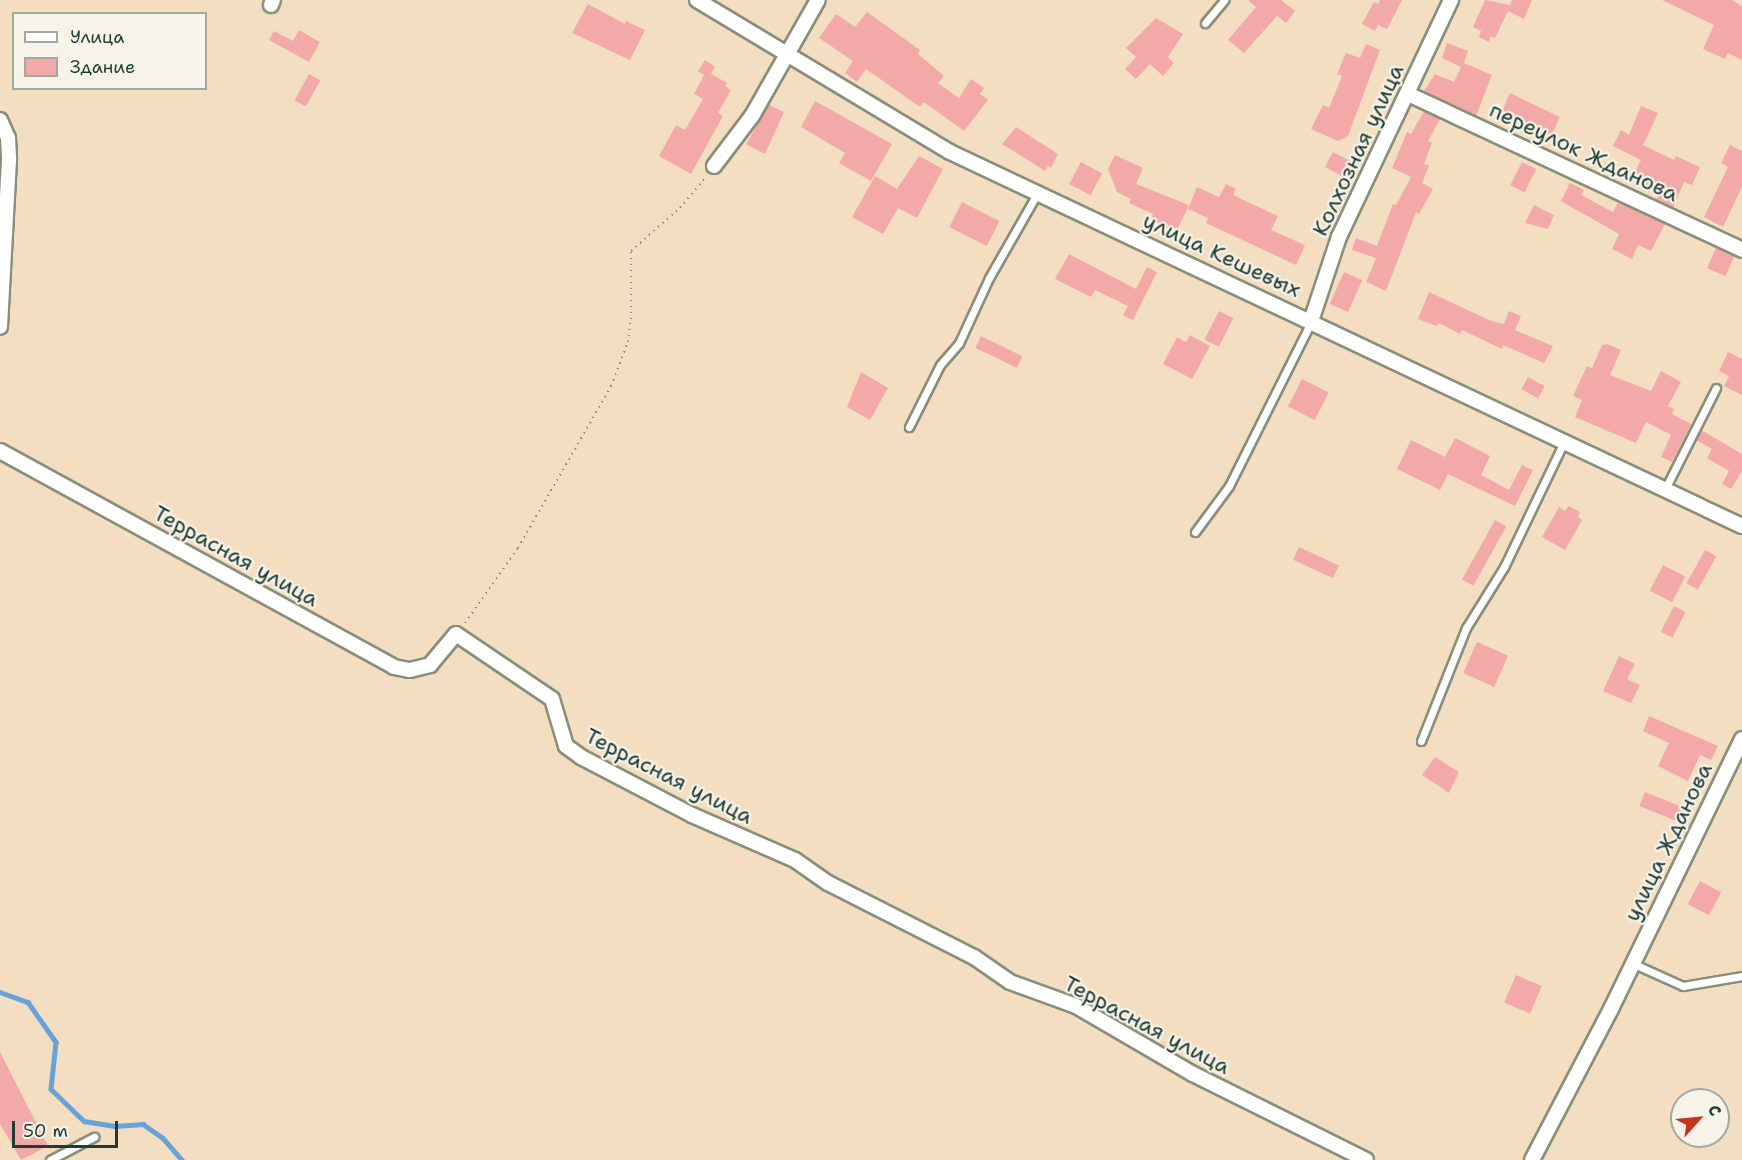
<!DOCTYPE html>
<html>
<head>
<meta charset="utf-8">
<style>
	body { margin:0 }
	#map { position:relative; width:1742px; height:1160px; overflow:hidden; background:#f3dec2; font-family:"Shantell Sans",sans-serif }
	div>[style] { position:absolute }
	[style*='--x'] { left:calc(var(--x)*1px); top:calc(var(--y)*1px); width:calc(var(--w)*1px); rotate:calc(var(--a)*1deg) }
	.stream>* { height:4.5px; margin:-2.25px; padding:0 2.25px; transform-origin:2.25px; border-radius:2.25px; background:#67a3d8 }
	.building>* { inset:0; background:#f3a9a8; transform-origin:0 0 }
	.path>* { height:2px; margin-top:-1px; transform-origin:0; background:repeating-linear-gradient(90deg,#898e7b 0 1.5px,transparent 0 6px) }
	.roads { filter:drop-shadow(2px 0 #898e7b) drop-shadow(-2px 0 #898e7b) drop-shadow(0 2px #898e7b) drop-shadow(0 -2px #898e7b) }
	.service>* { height:7px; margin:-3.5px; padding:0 3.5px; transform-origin:3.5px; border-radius:3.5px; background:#fff }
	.minor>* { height:14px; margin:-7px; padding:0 7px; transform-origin:7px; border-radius:7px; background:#fff }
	span { translate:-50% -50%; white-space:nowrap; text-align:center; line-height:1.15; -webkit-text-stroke:4.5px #f7f3e8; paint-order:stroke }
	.street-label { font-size:22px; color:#1f3d34 }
	.legend { position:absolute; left:12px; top:12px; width:195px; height:78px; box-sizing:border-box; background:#f7f3e8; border:2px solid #a1aaa0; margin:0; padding:8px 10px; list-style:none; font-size:18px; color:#1f3d34 }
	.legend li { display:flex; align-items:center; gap:12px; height:30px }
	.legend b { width:30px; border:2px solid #a1aaa0 }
	.north { position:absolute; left:1670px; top:1088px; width:60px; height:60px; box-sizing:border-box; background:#f7f3e8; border:2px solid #a1aaa0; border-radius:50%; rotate:63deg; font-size:16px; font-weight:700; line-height:24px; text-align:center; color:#1f3d34 }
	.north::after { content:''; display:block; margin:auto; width:21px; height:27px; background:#c8321e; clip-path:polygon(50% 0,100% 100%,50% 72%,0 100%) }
	.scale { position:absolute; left:12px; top:1121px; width:106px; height:27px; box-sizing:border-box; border:3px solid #1f3d34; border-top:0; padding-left:8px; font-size:18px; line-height:21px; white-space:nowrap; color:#1f3d34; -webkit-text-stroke:4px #f7f3e8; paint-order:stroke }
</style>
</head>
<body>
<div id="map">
	<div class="stream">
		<i style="--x:0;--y:992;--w:30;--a:20"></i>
		<i style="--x:28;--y:1002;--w:49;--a:55"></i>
		<i style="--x:56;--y:1042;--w:47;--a:96.1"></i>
		<i style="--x:51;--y:1089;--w:46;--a:44.1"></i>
		<i style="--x:84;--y:1121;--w:31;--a:9"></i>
		<i style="--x:115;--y:1126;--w:28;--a:-4"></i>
		<i style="--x:143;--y:1124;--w:24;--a:35"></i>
		<i style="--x:163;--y:1138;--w:29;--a:49"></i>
	</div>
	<div class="building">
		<i style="clip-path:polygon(1248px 0,1281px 0,1295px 11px,1286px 23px,1277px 16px,1244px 53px,1228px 40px,1256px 7px)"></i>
		<i style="clip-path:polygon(1380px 0,1402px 0,1387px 29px,1378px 25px,1375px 31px,1362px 24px,1374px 2px,1378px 4px)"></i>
		<i style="clip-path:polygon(1485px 0,1510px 5px,1512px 0,1532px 0,1524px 19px,1508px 11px,1495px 38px,1491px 36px,1489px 42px,1479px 37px,1481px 31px,1473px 27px)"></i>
		<i style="clip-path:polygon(1662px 0,1732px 0,1742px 6px,1742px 60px,1728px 53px,1725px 59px,1703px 49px,1714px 25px)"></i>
		<i style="clip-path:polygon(588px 4px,625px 24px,626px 21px,645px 30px,630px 60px,572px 33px)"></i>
		<i style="clip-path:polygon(867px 12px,920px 50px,918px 54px,944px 76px,938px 83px,959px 98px,971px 79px,984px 88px,980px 94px,988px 100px,964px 131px,924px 102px,920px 107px,866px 69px,857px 82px,845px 73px,853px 61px,819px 38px,836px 14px,855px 27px)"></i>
		<i style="clip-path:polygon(1156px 18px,1183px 34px,1168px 57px,1174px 63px,1163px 76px,1150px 64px,1136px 79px,1125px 69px,1136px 57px,1126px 48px)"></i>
		<i style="clip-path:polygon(299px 30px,320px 42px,309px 62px,269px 40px,274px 31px,293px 41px)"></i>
		<i style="clip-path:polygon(1447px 43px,1468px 51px,1464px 63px,1492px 75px,1476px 116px,1424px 91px,1435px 74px,1454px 82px,1461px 67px,1442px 58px)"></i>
		<i style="clip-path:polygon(1366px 44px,1380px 50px,1348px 136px,1338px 141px,1311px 129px,1323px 105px,1329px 108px,1342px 76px,1337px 74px,1346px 53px,1360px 58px)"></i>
		<i style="clip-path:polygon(705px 60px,715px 67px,711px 74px,727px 83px,725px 86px,731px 90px,718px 113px,723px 116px,691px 174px,659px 156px,676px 125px,685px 130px,703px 99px,694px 94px,704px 75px,698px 71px)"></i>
		<i style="left:309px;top:74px;width:13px;height:30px;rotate:29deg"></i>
		<i style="clip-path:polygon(1510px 93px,1560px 117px,1551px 136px,1500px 116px)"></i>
		<i style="clip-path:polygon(815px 101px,892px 144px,871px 181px,839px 163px,845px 153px,801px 127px)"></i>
		<i style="clip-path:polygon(769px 105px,784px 112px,765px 154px,746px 144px)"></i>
		<i style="clip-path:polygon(1641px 106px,1658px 113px,1643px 145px,1674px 160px,1676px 156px,1700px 167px,1692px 185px,1684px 182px,1673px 208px,1656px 200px,1659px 194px,1631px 180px,1641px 160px,1613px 146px,1621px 130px,1629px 135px)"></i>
		<i style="clip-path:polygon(1424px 111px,1440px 119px,1428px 141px,1432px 143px,1424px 164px,1429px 166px,1422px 183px,1433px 189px,1419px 214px,1416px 212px,1386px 291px,1366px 282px,1376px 258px,1352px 250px,1356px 238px,1377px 246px,1393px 204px,1396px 205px,1411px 177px,1392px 168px,1407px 132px,1411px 134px)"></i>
		<i style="clip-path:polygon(1016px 127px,1058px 154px,1051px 168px,1048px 166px,1045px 171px,1002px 144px)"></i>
		<i style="clip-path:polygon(1730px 145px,1742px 151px,1742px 187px,1723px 227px,1704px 217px,1728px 167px,1721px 163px)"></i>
		<i style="left:1333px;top:152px;width:21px;height:17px;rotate:28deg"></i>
		<i style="clip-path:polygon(1115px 155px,1143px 168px,1136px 184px,1189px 205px,1176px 232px,1151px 220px,1153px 214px,1129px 203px,1131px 199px,1117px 192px,1108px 169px)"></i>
		<i style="clip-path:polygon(919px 156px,943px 169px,917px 218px,898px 208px,883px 234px,852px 217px,875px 176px,897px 189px)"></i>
		<i style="left:1081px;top:162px;width:24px;height:25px;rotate:28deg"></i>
		<i style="left:1522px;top:162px;width:16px;height:26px;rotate:27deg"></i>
		<i style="clip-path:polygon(1570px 183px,1584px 190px,1581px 195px,1613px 212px,1618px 202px,1665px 224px,1651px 251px,1638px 245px,1632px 259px,1612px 249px,1619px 234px,1561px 201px)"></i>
		<i style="clip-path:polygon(1226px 184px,1236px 189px,1233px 195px,1278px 216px,1271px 230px,1305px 245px,1296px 265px,1206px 223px,1208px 218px,1188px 209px,1197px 187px,1219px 197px)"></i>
		<i style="left:962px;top:202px;width:42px;height:28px;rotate:27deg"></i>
		<i style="clip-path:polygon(1534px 205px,1554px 215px,1548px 229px,1525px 223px)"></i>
		<i style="left:1716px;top:248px;width:20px;height:22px;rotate:24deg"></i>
		<i style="clip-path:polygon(1069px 254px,1136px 289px,1147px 267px,1157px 272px,1133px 320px,1123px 315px,1128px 306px,1095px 290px,1091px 297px,1055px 279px)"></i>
		<i style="left:1344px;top:272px;width:20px;height:35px;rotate:24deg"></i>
		<i style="clip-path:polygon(1429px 292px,1491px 321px,1504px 324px,1509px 311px,1521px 316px,1515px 330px,1553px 346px,1544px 363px,1503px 345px,1502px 349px,1462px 330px,1460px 334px,1439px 323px,1437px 326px,1418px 319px)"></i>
		<i style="left:1219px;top:311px;width:16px;height:32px;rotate:27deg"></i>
		<i style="clip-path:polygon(1190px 335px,1210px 346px,1192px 379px,1163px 364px,1177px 337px,1186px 342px)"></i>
		<i style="left:981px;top:336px;width:46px;height:13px;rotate:26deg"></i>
		<i style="clip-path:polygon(1607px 344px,1621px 350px,1610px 375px,1651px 391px,1661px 371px,1681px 382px,1668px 406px,1674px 409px,1672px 414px,1691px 424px,1672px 462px,1661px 457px,1671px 435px,1646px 422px,1636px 443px,1575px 417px,1582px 400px,1573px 396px,1587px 366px,1592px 368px,1602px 345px)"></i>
		<i style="clip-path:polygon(1728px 352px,1742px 359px,1742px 395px,1724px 386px,1729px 376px,1719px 371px)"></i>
		<i style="clip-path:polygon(861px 372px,888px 388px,870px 420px,847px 407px)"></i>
		<i style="left:1528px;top:377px;width:19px;height:14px;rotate:28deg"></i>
		<i style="left:1302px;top:379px;width:30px;height:31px;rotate:27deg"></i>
		<i style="clip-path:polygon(1701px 430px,1742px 454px,1742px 471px,1731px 489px,1722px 484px,1729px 471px,1707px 458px,1712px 449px,1696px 440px)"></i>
		<i style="clip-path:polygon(1455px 438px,1490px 456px,1481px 475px,1509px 490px,1522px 465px,1533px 470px,1515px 506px,1448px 474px,1440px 490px,1397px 469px,1411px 440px,1445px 457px)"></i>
		<i style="clip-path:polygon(1569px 506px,1580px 512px,1578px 517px,1582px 520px,1565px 550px,1542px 537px,1559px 507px,1565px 511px)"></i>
		<i style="left:1495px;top:520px;width:13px;height:68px;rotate:29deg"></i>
		<i style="left:1299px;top:547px;width:44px;height:14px;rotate:25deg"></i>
		<i style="left:1705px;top:550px;width:13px;height:38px;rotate:29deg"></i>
		<i style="left:1663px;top:565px;width:25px;height:29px;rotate:27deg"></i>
		<i style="left:1674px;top:606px;width:13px;height:29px;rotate:27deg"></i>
		<i style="left:1477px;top:642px;width:34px;height:34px;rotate:24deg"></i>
		<i style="clip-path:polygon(1619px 656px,1635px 664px,1627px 679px,1640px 685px,1631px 703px,1603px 691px)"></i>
		<i style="clip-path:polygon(1649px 716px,1718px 746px,1711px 760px,1700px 755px,1688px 781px,1658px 766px,1669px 743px,1643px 731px)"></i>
		<i style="clip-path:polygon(1435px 757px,1459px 772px,1449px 793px,1422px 775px)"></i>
		<i style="left:1645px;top:792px;width:42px;height:15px;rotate:22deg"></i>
		<i style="left:1700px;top:881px;width:24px;height:26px;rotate:28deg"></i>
		<i style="left:1516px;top:975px;width:28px;height:30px;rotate:23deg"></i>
		<i style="clip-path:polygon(0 1052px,48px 1146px,21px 1160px,0 1124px)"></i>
	</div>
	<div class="path">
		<i style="--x:465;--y:623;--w:92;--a:-54.8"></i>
		<i style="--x:518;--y:548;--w:187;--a:-60.1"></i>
		<i style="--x:611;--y:386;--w:47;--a:-68.9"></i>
		<i style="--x:628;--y:342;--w:23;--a:-83"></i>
		<i style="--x:631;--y:319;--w:68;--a:-90"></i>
		<i style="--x:631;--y:251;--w:65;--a:-41.3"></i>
		<i style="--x:680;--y:208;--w:39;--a:-50"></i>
	</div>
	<div class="roads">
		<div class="service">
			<i style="--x:1205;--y:23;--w:30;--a:-50"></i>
			<i style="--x:909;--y:427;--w:69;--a:-63.4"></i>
			<i style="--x:940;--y:365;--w:29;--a:-49"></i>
			<i style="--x:959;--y:343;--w:72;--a:-65.2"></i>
			<i style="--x:989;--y:278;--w:99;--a:-60.3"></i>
			<i style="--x:1665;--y:489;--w:113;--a:-63.2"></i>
			<i style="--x:1195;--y:532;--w:57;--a:-53.5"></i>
			<i style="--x:1229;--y:486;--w:183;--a:-63.4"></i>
			<i style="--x:1421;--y:741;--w:122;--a:-68.3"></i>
			<i style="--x:1466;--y:628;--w:72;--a:-58.1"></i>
			<i style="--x:1504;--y:567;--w:139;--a:-64.4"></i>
			<i style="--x:1634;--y:964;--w:54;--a:24.2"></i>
			<i style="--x:1683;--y:986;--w:60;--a:-9.6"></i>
			<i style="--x:50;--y:1160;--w:50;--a:-27.6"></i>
		</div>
		<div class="minor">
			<i style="--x:697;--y:0;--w:295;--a:31"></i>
			<i style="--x:950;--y:152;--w:876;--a:25.28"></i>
			<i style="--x:271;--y:5;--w:5;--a:-68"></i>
			<i style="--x:1408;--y:94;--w:369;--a:25"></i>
			<i style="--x:0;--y:120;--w:20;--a:66"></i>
			<i style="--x:8;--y:138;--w:22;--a:87"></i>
			<i style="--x:9;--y:160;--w:167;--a:93.1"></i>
			<i style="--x:714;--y:166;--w:63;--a:-52.8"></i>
			<i style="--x:752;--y:116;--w:133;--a:-60.4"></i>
			<i style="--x:1311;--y:321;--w:89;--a:-71.6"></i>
			<i style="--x:1339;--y:237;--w:262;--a:-64.7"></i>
			<i style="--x:0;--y:451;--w:449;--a:28.7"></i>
			<i style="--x:394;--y:667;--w:16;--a:11"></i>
			<i style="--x:410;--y:670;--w:21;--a:-14"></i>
			<i style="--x:430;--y:665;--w:40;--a:-50"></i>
			<i style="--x:456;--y:634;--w:116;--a:34.1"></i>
			<i style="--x:552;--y:699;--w:49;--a:73.4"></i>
			<i style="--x:566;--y:746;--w:19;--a:36"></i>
			<i style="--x:581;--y:757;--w:125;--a:27.6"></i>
			<i style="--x:692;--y:815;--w:112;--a:23.6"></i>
			<i style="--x:795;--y:860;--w:40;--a:34.9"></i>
			<i style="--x:828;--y:883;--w:164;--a:26.9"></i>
			<i style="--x:974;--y:957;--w:44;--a:34.8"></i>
			<i style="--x:1010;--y:982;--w:70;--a:20"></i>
			<i style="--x:1076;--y:1006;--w:135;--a:30.2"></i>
			<i style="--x:1193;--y:1074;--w:193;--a:26.4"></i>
			<i style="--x:1532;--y:1160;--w:170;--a:-62.4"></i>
			<i style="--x:1611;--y:1009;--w:300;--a:-64.1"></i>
		</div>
	</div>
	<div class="street-label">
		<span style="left:1358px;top:150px;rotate:-65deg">Колхозная улица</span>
		<span style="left:1584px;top:152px;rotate:25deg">переулок Жданова</span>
		<span style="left:1222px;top:255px;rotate:25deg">улица Кешевых</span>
		<span style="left:236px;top:556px;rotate:29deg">Террасная улица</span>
		<span style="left:669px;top:776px;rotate:27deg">Террасная улица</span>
		<span style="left:1668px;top:842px;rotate:-64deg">улица Жданова</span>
		<span style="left:1147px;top:1025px;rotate:28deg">Террасная улица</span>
	</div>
	<ul class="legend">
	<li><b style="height:8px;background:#fff"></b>Улица</li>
	<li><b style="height:16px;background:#f3a9a8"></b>Здание</li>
	</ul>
	<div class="north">С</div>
	<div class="scale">50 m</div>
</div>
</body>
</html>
